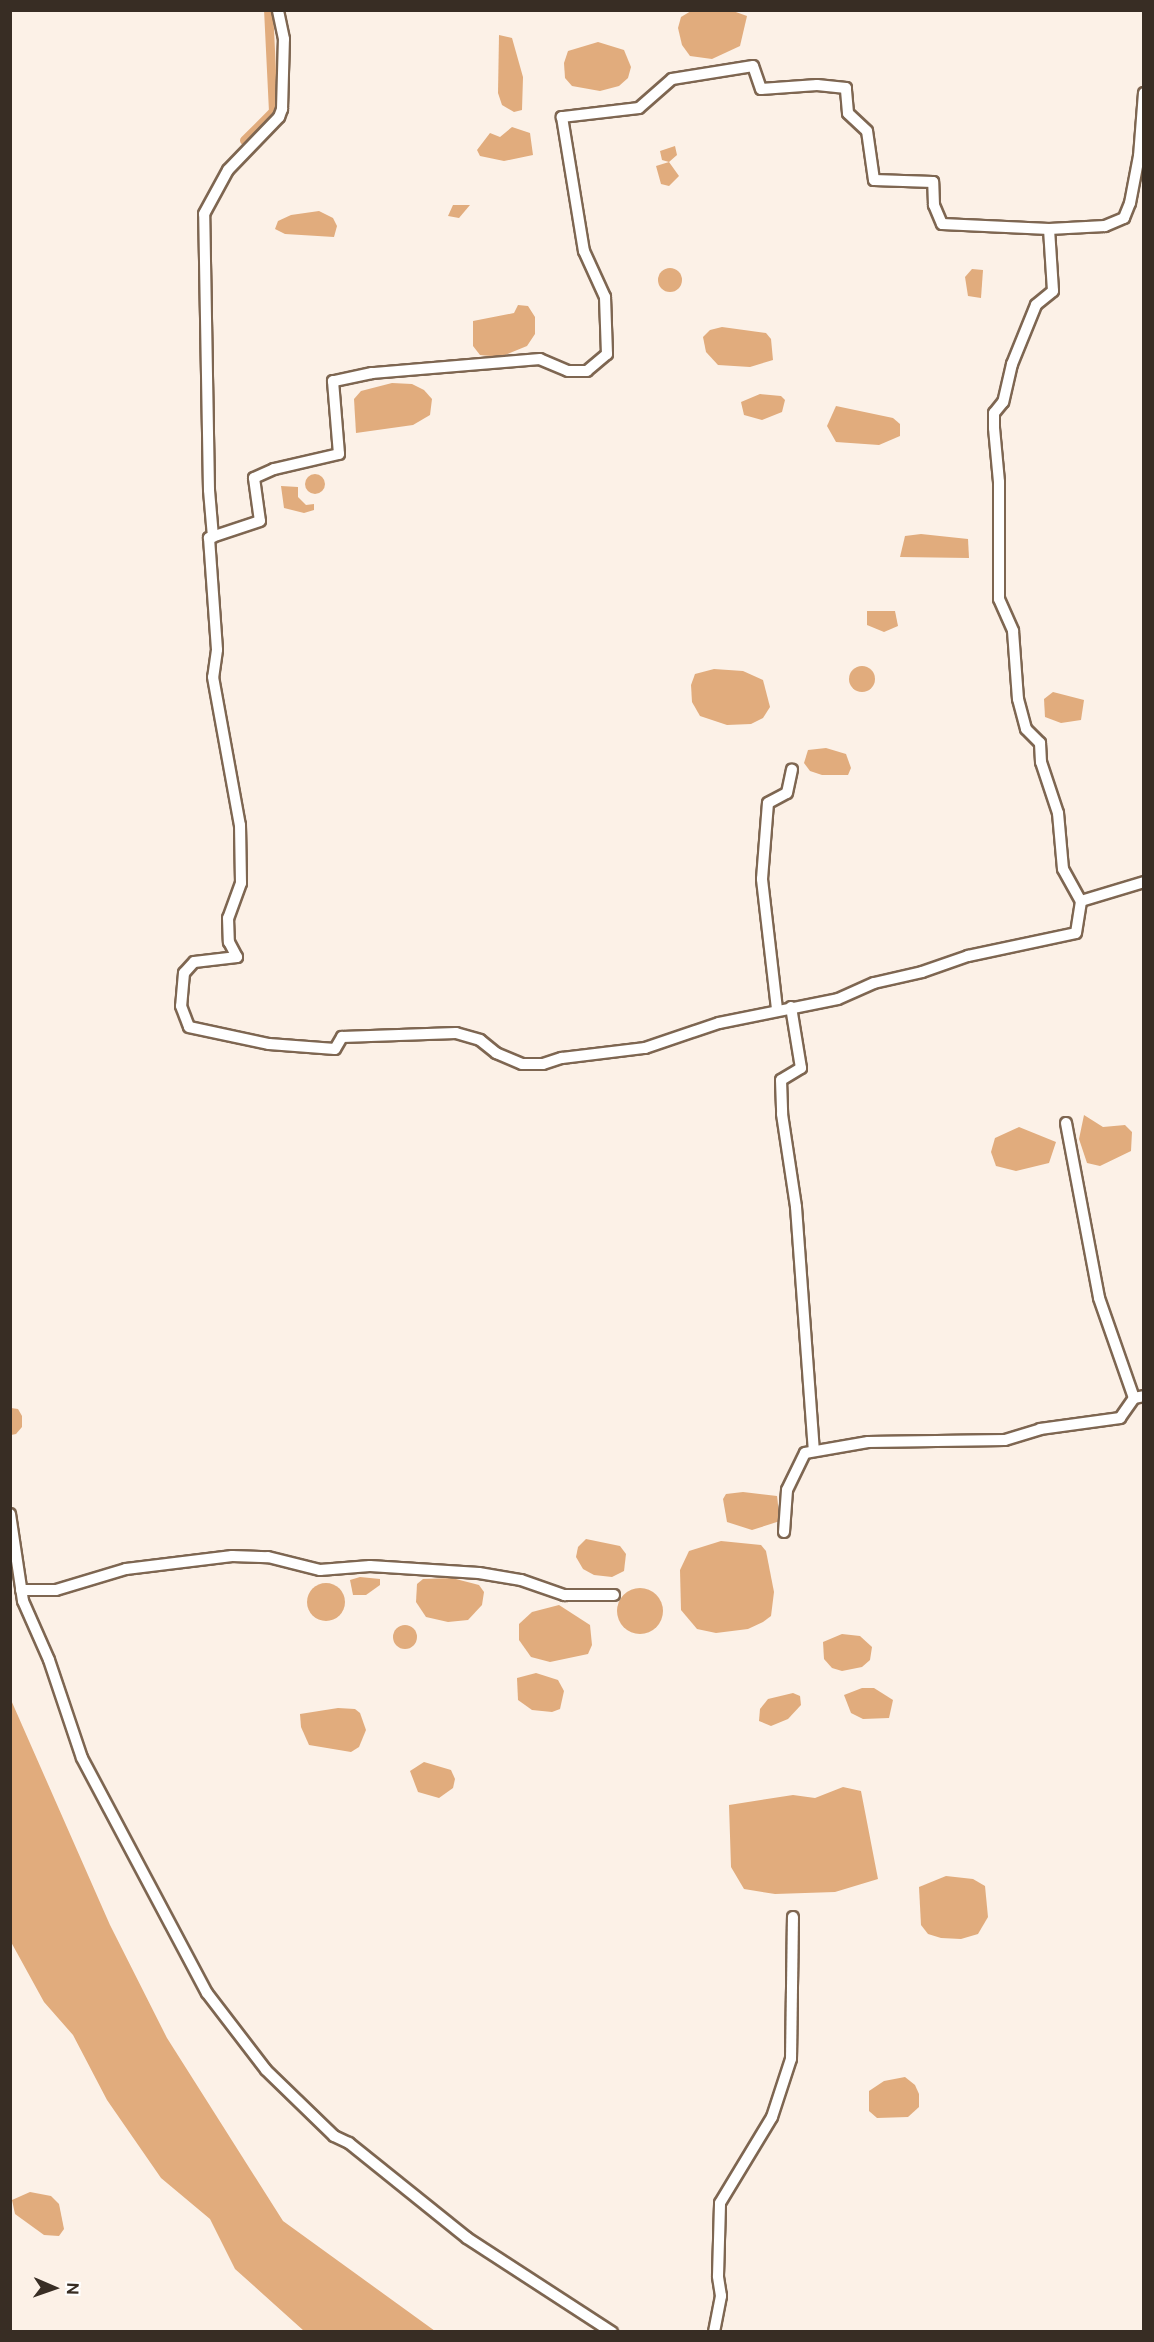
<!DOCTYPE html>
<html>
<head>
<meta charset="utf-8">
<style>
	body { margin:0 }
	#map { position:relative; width:1154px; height:2342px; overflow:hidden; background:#fcf1e7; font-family:"Public Sans",sans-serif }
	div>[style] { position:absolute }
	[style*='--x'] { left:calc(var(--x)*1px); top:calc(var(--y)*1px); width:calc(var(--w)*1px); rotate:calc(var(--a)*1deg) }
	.water>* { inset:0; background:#e1ac7d }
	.round { border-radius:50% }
	.canal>* { height:9px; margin:-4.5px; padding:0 4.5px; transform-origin:4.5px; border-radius:4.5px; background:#e1ac7d }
	.roads { filter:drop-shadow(2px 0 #7e6651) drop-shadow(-2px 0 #7e6651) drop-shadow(0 2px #7e6651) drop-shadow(0 -2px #7e6651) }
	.minor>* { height:10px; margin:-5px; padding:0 5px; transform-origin:5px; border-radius:5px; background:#fff }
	span { translate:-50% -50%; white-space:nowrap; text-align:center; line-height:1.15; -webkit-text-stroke:5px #fff; paint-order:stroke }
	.frame { position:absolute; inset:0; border:12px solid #382d24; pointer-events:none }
	.north { position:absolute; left:24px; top:2258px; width:60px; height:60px; -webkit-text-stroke:4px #fff; paint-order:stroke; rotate:92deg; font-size:16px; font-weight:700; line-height:24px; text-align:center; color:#382d24 }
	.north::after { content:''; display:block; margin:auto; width:21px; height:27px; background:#382d24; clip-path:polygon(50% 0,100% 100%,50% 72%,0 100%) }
</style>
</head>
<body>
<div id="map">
	<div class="water">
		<i style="clip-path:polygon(691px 11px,733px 11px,747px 16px,740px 46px,712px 59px,690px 56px,682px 45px,678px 28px,681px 17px)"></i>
		<i style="clip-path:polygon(499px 35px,512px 38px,523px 77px,522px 110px,514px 112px,502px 105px,498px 93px)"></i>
		<i style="clip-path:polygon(598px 42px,624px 50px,631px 67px,628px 78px,619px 86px,600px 91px,572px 86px,565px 78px,564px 63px,568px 51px)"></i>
		<i style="clip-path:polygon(512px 127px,530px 133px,533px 155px,504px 161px,480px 156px,477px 150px,490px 133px,500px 137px)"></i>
		<i style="clip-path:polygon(675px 146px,677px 155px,669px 162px,679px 176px,669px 186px,661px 184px,656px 166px,669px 162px,662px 160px,660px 151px)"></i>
		<i style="clip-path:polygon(453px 205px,470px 205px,459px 218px,448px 216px)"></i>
		<i style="clip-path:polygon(319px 211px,333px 218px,337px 226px,334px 237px,285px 234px,275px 229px,278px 221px,291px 215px)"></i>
		<i class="round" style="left:658px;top:268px;width:24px;height:24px"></i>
		<i style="clip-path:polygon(972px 269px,983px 270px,981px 298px,968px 296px,965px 277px)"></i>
		<i style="clip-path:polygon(518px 305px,528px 306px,535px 317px,535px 334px,527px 346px,500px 357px,480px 355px,473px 346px,473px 321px,514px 313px)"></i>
		<i style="clip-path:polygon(722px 327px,766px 333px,771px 339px,773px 360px,750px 367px,718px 365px,706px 352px,703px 337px,710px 330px)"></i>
		<i style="clip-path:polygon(392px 383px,412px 384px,424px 390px,432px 399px,430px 415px,413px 425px,356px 433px,354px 399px,361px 391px)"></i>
		<i style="clip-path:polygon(760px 394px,781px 396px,785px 400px,782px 412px,762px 420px,744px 415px,741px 402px)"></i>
		<i style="clip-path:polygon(836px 406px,893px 418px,900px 424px,900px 436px,879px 445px,836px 442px,827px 426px)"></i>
		<i class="round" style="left:305px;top:474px;width:20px;height:20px"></i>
		<i style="clip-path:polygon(281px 486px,298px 487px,298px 497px,306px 505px,314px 504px,314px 510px,304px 513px,284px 508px)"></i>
		<i style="clip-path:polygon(921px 534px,968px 539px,969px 558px,900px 557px,905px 536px)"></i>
		<i style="clip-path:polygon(867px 611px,895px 611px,898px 626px,884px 632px,867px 625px)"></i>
		<i class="round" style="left:849px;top:666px;width:26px;height:26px"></i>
		<i style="clip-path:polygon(714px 669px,743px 671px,763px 680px,770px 707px,763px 718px,751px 724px,727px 725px,700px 716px,692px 702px,691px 685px,695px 674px)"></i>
		<i style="clip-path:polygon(1053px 692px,1084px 700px,1081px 720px,1061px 723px,1045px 717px,1044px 699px)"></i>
		<i style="clip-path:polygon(826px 748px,846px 754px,851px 768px,848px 775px,822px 775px,810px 771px,804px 763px,808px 750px)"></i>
		<i style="clip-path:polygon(1084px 1115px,1103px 1127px,1125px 1125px,1132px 1132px,1131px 1151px,1100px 1166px,1087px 1163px,1079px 1139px)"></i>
		<i style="clip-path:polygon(1019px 1127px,1056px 1142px,1049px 1163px,1016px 1171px,996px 1166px,991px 1152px,995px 1138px)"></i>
		<i style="clip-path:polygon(11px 1408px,18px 1409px,22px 1416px,22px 1427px,16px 1434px,11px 1435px)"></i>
		<i style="clip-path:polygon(743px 1492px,777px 1496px,780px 1521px,752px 1530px,727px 1522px,723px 1499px,726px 1494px)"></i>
		<i style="clip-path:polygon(586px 1539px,620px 1546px,626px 1554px,624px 1571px,612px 1577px,594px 1575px,583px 1569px,576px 1557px,578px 1547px)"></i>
		<i style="clip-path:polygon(721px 1541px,761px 1545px,766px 1551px,774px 1592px,771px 1616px,763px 1622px,748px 1629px,716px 1633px,697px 1629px,681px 1610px,680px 1570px,689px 1551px)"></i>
		<i style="clip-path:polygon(360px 1577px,380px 1579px,380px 1585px,366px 1595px,353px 1595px,350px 1580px)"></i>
		<i style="clip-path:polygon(452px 1578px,479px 1585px,484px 1592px,482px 1605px,468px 1620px,448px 1622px,426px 1617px,416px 1602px,417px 1584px,423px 1579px)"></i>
		<i class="round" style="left:307px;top:1583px;width:38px;height:38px"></i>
		<i class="round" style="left:617px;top:1588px;width:46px;height:46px"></i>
		<i style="clip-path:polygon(559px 1605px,590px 1625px,592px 1645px,588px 1654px,550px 1662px,531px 1657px,519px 1640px,519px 1624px,532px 1612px)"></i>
		<i class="round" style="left:393px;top:1625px;width:24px;height:24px"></i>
		<i style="clip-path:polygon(842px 1634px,860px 1636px,872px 1647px,870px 1660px,862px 1667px,842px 1671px,832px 1668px,824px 1659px,823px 1642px)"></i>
		<i style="clip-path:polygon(536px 1673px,558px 1680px,564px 1691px,560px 1709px,552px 1712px,532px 1710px,518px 1700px,517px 1678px)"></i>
		<i style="clip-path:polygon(862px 1688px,874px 1688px,893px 1700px,889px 1718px,863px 1719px,851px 1713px,844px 1695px)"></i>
		<i style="clip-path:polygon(793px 1693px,800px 1696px,801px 1705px,788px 1719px,771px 1726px,759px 1721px,760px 1709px,768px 1699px)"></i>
		<i style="clip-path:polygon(11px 1700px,110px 1925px,167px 2038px,283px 2221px,435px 2331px,304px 2331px,235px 2269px,210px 2219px,161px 2178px,107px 2100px,73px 2035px,44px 2002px,11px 1942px)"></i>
		<i style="clip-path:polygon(338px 1708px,355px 1709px,360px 1713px,366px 1730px,359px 1747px,351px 1752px,309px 1745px,301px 1727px,300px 1714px)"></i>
		<i style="clip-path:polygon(424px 1762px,451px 1770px,455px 1779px,453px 1788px,439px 1798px,418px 1792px,410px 1771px)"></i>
		<i style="clip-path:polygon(843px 1787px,861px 1791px,878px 1879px,835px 1892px,775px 1894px,744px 1889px,731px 1867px,729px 1805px,793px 1795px,815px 1798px)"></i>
		<i style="clip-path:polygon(946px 1876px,973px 1879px,985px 1886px,988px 1917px,978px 1934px,961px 1939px,941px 1938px,928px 1934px,921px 1925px,919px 1887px)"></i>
		<i style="clip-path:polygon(905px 2077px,915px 2085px,919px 2094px,919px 2107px,908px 2117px,877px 2118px,869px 2111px,869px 2091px,884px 2081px)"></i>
		<i style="clip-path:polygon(30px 2192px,51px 2196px,59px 2204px,64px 2229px,59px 2236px,44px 2235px,15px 2214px,12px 2200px)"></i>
	</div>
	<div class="canal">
		<i style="--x:244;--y:140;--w:41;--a:-45"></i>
		<i style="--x:273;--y:111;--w:101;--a:-92.8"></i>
	</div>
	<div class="roads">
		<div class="minor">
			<i style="--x:1144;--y:93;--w:63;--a:94.5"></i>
			<i style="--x:1139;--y:156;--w:48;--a:100.8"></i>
			<i style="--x:1130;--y:203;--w:16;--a:112"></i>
			<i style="--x:1124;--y:218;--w:21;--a:157"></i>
			<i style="--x:1105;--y:226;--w:56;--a:176.9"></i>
			<i style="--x:1049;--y:229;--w:62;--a:86.3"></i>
			<i style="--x:1053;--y:291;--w:22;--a:141"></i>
			<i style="--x:1036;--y:305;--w:64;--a:112.1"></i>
			<i style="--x:1012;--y:364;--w:39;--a:103"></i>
			<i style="--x:1003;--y:402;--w:14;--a:129"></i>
			<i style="--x:994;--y:413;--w:15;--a:90"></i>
			<i style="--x:994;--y:428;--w:54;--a:84.7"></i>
			<i style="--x:999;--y:482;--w:117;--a:90"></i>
			<i style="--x:999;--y:599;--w:35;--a:66"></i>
			<i style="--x:1013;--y:631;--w:68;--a:85.8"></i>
			<i style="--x:1018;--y:699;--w:31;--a:75"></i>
			<i style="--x:1026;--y:729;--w:20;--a:45"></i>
			<i style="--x:1040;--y:743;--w:19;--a:87"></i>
			<i style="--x:1041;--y:762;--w:54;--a:71.6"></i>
			<i style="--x:1058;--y:813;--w:56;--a:84.9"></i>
			<i style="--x:1063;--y:869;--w:37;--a:61"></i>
			<i style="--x:1081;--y:901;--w:66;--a:-16.8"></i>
			<i style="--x:1049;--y:229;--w:107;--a:-177.3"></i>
			<i style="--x:942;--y:224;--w:21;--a:-113"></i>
			<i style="--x:934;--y:205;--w:23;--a:-92"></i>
			<i style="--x:933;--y:182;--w:59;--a:-178.1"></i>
			<i style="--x:874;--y:180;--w:49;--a:-98.1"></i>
			<i style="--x:867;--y:131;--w:26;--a:-137"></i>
			<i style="--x:848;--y:113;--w:25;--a:-95"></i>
			<i style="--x:846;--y:88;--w:29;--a:-174"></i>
			<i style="--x:817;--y:85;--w:56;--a:175.9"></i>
			<i style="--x:761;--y:89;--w:24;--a:-109"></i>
			<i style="--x:753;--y:66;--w:82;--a:170.9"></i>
			<i style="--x:672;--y:79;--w:44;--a:138.7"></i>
			<i style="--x:639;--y:108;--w:78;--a:173.3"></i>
			<i style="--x:562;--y:117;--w:136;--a:80.7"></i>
			<i style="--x:584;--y:251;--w:51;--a:65.5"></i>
			<i style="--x:605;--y:297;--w:57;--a:88"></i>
			<i style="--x:607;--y:354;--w:26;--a:140"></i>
			<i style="--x:587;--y:371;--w:19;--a:180"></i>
			<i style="--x:568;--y:371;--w:30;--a:-157"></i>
			<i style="--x:540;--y:359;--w:169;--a:175.2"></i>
			<i style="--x:372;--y:373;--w:40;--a:168"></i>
			<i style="--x:333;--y:381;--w:73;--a:85.3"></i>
			<i style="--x:339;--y:454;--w:67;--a:167"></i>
			<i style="--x:274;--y:469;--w:22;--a:156"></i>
			<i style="--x:254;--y:478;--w:43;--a:82.1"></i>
			<i style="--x:260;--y:521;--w:54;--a:161.6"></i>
			<i style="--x:209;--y:538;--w:112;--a:85.9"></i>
			<i style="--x:217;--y:650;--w:27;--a:98"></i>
			<i style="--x:213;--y:677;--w:150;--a:79.7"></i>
			<i style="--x:240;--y:825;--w:58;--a:89"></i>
			<i style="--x:241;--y:883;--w:37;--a:110"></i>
			<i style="--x:228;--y:918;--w:24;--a:88"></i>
			<i style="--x:229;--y:942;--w:17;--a:62"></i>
			<i style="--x:237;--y:957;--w:43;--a:173.4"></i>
			<i style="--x:194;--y:962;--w:15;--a:132"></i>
			<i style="--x:184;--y:973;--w:33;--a:95"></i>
			<i style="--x:181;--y:1006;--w:22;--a:69"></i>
			<i style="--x:189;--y:1027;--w:82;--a:12"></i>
			<i style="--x:269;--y:1044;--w:66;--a:4.3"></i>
			<i style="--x:335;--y:1049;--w:14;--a:-60"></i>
			<i style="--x:342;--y:1037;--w:114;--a:-2"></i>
			<i style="--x:456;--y:1033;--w:25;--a:16"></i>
			<i style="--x:480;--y:1040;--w:21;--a:39"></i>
			<i style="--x:496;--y:1053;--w:28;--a:23"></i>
			<i style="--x:522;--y:1064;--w:21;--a:0"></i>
			<i style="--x:543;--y:1064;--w:20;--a:-18"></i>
			<i style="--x:562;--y:1058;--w:84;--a:-6.9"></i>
			<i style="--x:645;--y:1048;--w:78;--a:-18.7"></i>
			<i style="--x:719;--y:1023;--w:121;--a:-11.4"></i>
			<i style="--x:838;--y:999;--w:39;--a:-24"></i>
			<i style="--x:874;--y:983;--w:49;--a:-12.9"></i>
			<i style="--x:922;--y:972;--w:49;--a:-19.2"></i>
			<i style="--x:968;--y:956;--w:110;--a:-12"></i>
			<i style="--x:1076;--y:933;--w:32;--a:-81"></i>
			<i style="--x:213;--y:537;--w:47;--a:-94.9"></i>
			<i style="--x:209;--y:490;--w:276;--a:-91"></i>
			<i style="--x:204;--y:214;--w:50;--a:-61.4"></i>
			<i style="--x:228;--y:170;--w:74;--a:-46.1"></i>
			<i style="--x:279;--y:117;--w:9;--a:-69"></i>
			<i style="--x:282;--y:109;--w:70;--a:-88.4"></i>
			<i style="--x:284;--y:39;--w:30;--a:-102"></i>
			<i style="--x:791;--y:1007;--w:62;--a:80.7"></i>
			<i style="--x:801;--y:1068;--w:23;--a:149"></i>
			<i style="--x:781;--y:1080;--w:34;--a:88"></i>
			<i style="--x:782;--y:1114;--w:94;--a:81.4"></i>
			<i style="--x:796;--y:1207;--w:244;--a:85.8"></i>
			<i style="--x:777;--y:1009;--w:131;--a:-96.6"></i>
			<i style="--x:762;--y:879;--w:76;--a:-85.5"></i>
			<i style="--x:768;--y:803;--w:21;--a:-28"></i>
			<i style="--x:787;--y:793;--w:24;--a:-78"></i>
			<i style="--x:1066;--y:1123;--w:178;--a:79.3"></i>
			<i style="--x:1099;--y:1298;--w:106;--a:70.7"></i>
			<i style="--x:1134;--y:1398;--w:10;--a:-11"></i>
			<i style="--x:10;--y:1514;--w:88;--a:81.5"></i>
			<i style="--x:23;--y:1601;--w:64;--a:66.2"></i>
			<i style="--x:49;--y:1660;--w:103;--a:71.4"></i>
			<i style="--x:82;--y:1758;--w:266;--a:62"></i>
			<i style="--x:207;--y:1993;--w:97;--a:52.5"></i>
			<i style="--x:266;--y:2070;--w:95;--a:44.1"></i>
			<i style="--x:334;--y:2136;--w:17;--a:25"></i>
			<i style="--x:349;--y:2143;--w:151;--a:38.8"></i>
			<i style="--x:467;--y:2238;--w:173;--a:33"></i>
			<i style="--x:784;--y:1532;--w:42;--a:-85.9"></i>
			<i style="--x:787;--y:1490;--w:41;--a:-64.1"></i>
			<i style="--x:805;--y:1453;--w:64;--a:-9.9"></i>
			<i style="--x:868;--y:1442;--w:137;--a:-0.8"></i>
			<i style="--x:1005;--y:1440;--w:37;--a:-17"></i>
			<i style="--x:1040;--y:1429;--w:81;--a:-7.8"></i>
			<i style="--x:1120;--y:1418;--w:24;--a:-55"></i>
			<i style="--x:21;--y:1590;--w:35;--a:0"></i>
			<i style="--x:56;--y:1590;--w:73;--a:-16.7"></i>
			<i style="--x:126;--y:1569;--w:107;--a:-7"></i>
			<i style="--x:232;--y:1556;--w:36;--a:2"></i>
			<i style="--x:268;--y:1557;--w:54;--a:14"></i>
			<i style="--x:320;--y:1570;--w:50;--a:-4.6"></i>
			<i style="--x:370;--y:1566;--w:109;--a:3.7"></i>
			<i style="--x:479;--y:1573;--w:43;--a:9.5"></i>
			<i style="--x:521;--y:1580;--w:46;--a:19.2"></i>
			<i style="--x:564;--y:1595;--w:50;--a:0"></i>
			<i style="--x:714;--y:2332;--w:37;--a:-79"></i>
			<i style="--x:721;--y:2296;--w:20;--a:-99"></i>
			<i style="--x:718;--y:2276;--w:73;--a:-88.4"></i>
			<i style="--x:720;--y:2203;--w:100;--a:-58.8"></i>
			<i style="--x:772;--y:2117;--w:61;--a:-71.9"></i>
			<i style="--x:791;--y:2059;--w:142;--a:-89.2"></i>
		</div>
	</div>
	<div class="frame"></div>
	<div class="north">N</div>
</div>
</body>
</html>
